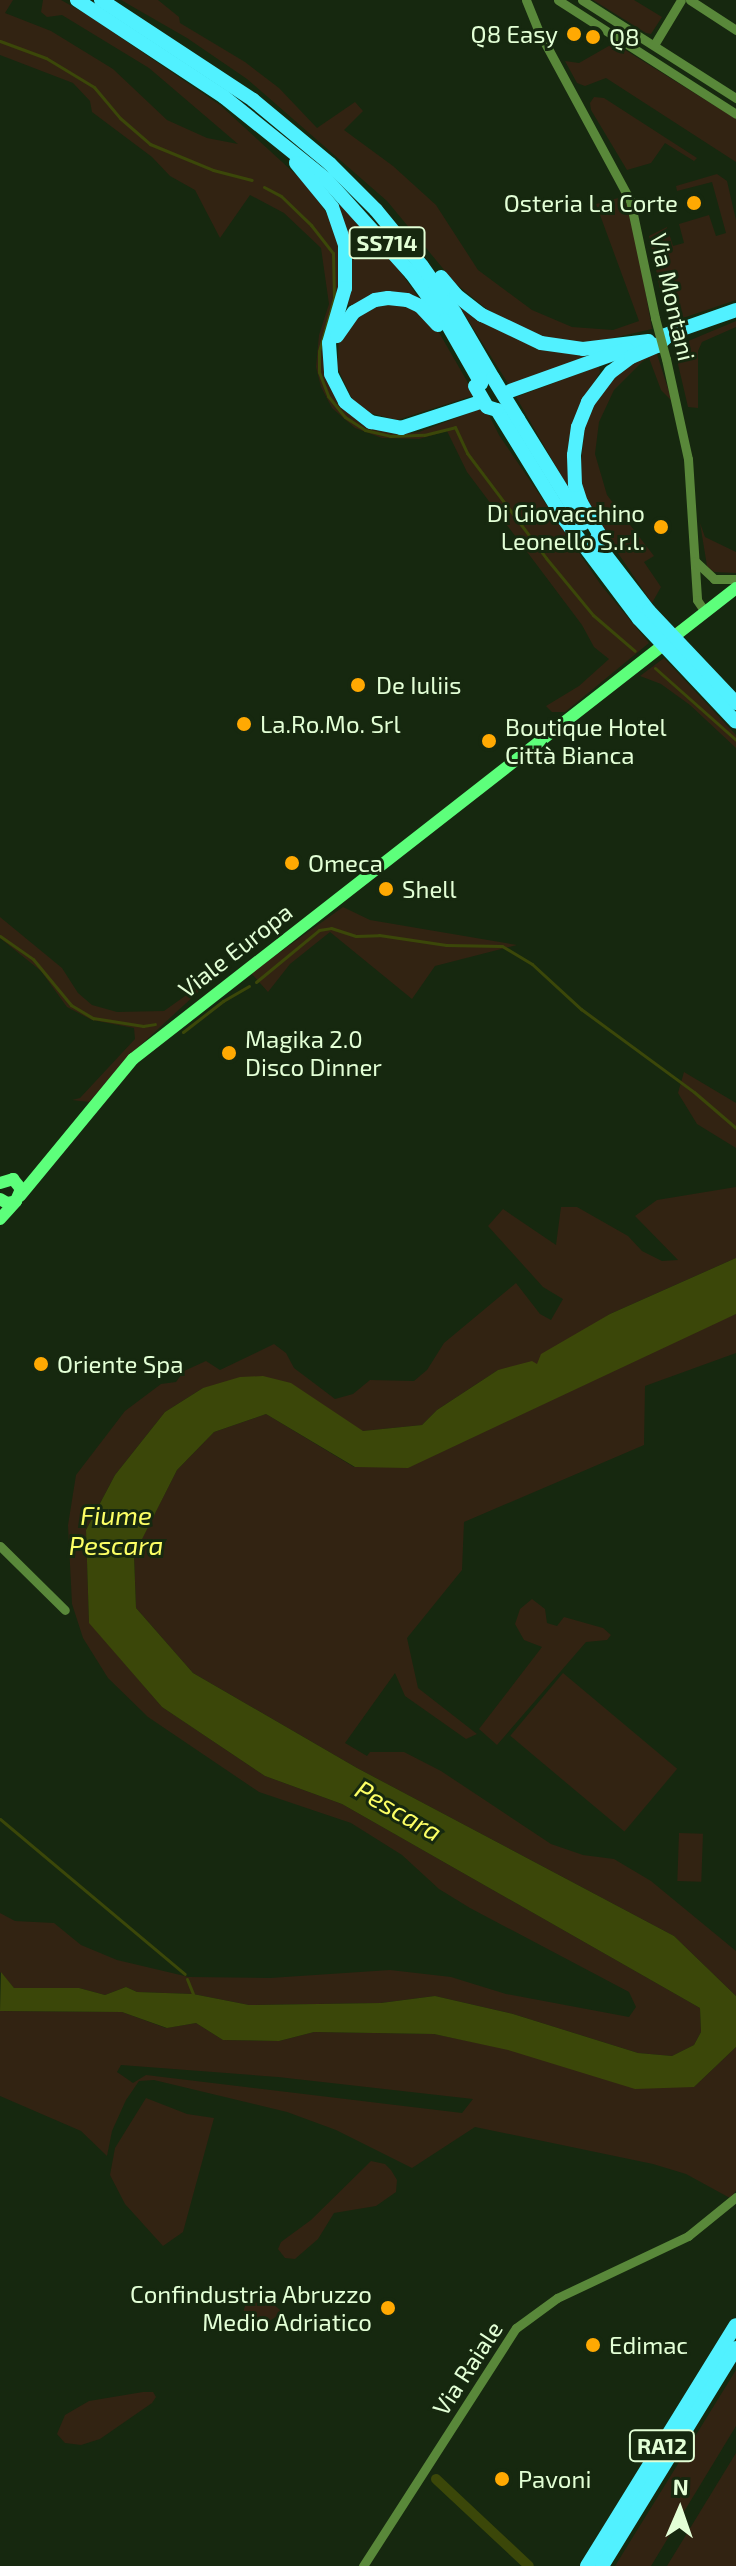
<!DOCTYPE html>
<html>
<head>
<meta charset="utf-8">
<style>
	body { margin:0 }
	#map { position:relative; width:736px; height:2566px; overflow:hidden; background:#16280f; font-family:"Exo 2",sans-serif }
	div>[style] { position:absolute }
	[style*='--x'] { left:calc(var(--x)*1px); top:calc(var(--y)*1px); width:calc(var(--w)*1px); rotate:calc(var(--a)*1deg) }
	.green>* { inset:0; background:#322312; transform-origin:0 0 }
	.water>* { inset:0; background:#3b4709 }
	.stream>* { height:3px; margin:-1.5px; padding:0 1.5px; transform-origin:1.5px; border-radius:1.5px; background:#3b4709 }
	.canal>* { height:10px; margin:-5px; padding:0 5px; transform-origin:5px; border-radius:5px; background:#3b4709 }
	.minor>* { height:9px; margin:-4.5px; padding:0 4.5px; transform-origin:4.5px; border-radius:4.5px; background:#59883a }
	.major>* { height:12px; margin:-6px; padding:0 6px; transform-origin:6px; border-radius:6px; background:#5dff7b }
	.highway>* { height:14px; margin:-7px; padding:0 7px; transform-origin:7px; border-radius:7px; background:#51f1ff }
	.minor-bridge>* { height:9px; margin:-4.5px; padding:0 4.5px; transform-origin:4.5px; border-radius:4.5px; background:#59883a }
	.highway-bridge>* { height:14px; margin:-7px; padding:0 7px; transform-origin:7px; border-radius:7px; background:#51f1ff }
	.dots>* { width:22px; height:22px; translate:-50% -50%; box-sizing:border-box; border:4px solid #16280f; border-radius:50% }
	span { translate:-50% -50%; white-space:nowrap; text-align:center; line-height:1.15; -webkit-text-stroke:6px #16280f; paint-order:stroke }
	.shield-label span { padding:2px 6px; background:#16280f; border:2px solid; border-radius:6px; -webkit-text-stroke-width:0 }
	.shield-label { font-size:22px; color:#e3ffd6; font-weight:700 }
	.poi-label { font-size:24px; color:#e3ffd6 }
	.right { translate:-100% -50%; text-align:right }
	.left { translate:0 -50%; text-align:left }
	.street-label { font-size:24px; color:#e3ffd6 }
	.water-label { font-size:26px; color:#fcff64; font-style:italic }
	.north { position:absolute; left:640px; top:2470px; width:80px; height:80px; -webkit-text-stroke:6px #16280f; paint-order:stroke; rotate:2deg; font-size:22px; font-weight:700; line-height:32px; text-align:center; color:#e3ffd6 }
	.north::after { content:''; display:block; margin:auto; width:28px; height:36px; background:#e3ffd6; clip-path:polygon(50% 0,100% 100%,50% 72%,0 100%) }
</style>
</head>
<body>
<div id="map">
	<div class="green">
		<i style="clip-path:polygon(0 0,13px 0,5px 13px,51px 31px,113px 69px,167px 120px,207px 138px,238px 144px,149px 68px,62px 15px,47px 17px,41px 12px,43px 0,61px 0,86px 14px,220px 105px,305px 183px,326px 212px,337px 236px,342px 275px,329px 332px,344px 409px,369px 426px,398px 434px,419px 432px,485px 407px,499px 435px,601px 585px,649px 643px,565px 712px,552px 712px,546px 706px,579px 686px,609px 659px,594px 647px,582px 625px,467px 472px,447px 431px,419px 439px,382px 438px,355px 428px,332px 408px,321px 387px,316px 367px,319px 335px,329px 304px,321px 248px,284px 213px,250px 195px,220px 238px,195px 190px,170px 176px,152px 157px,92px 112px,90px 101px,73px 83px,0 55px)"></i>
		<i style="clip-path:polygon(121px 0,158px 0,179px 17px,180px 23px,245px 62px,279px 88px,317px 128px,355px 102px,363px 111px,344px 130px,393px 166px,436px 205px,478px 270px,532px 310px,572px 327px,613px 330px,639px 321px,596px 204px,622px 197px,618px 184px,625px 198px,640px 260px,652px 329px,587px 344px,542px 338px,489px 311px,455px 283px,387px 201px,247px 79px,187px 38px)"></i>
		<i style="clip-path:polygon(593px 0,634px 0,662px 17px,651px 34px,646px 33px)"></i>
		<i style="clip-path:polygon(614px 43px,736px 119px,736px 162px,606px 78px,585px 86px,577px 83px,565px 61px,579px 63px)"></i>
		<i style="clip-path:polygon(594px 97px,604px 98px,697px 158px,694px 161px,665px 143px,651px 163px,627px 170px,591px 110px,590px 103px)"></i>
		<i style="clip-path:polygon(717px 174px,727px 181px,736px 220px,736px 300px,677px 320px,665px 313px,649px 236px,667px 227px,673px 246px,684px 243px,679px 224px,709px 215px,716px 236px,726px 233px,712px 182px,677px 191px,676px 186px)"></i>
		<i style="clip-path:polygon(337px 202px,387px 253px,421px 301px,348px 305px,353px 252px)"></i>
		<i style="clip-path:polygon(376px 304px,412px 306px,437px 329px,475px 395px,397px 420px,370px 413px,352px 399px,337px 367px,339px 339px,352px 319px)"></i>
		<i style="clip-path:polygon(459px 306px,548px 351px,589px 356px,509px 385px)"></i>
		<i style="clip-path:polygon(736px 321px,736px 327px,702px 342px,698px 351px,698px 408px,688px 407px,674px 347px)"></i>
		<i style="clip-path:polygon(656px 351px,672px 401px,661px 390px,649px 358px,643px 361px,614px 390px,599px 422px,595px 454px,607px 495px,654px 556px,644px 562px,661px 587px,652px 603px,594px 518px,583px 492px,580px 470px,585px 425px,594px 402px,623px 367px)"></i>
		<i style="clip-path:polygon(599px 366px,600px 372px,592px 386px,573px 496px,516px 397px)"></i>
		<i style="clip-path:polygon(700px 523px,705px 537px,736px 552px,736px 573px,714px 572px,707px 566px)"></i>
		<i style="clip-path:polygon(664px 658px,736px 735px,736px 748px,690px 705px,661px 684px,640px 676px)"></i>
		<i style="clip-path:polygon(343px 907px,370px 920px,517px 945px,435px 966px,412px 999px,330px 932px,290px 964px,268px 992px,251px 973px)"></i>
		<i style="clip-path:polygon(0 917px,62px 968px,78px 993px,92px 1005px,117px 1012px,164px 1011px,223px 969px,131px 1054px,89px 1102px,72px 1100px,80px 1098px,135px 1039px,134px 1028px,92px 1020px,67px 1007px,41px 971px,0 938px)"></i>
		<i style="clip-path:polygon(684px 1072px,736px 1103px,736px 1148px,697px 1124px,678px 1093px)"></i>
		<i style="clip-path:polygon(736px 1187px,736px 1258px,610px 1314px,537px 1365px,498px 1370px,437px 1410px,422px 1425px,363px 1431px,203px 1388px,165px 1412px,115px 1475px,86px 1530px,89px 1622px,162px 1707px,265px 1776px,342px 1804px,700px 2008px,701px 2032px,694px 2045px,672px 2056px,638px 2053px,513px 2014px,435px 1996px,381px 2003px,249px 2005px,193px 1994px,137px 1992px,126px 1987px,105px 1995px,79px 1988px,14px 1988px,0 1972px,0 1913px,15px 1921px,54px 1923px,81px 1945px,117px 1960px,189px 1977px,270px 1978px,390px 1970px,451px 1977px,506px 1994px,629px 2017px,636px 2007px,629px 1992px,470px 1908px,439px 1889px,402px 1855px,351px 1823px,259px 1792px,148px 1717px,108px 1678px,83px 1638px,72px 1604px,68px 1525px,76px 1475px,125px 1411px,161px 1384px,176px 1382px,184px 1371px,206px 1361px,220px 1370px,274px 1344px,286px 1353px,294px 1368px,335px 1399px,353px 1394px,370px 1380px,414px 1381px,427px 1370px,444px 1343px,516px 1283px,540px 1314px,551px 1320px,563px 1299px,543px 1287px,488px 1226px,503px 1209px,556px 1245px,561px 1207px,577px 1207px,628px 1236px,642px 1251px,662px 1261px,678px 1260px,635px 1216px,657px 1200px)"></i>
		<i style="clip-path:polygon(736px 1314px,736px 1353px,645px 1386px,644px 1445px,464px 1522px,462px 1570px,407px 1638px,418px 1688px,477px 1734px,466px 1739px,405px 1696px,395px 1673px,345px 1743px,367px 1756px,370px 1752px,404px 1752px,441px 1771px,551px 1844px,583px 1855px,614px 1859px,651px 1881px,736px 1951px,736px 1996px,674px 1936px,357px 1768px,193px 1673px,136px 1608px,134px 1554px,177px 1470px,214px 1432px,266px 1414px,354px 1467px)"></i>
		<i style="clip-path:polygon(532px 1599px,545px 1609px,547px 1623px,557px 1626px,564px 1617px,603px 1628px,611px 1635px,607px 1640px,586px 1642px,497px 1745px,479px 1729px,542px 1647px,524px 1640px,515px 1624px,520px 1609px)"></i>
		<i style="left:563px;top:1673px;width:149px;height:82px;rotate:40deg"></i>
		<i style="left:679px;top:1833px;width:24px;height:48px;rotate:2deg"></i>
		<i style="clip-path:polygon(evenodd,0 2011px,122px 2012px,166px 2028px,196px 2023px,223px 2040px,279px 2041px,314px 2032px,434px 2034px,694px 2087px,736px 2047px,736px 2191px,730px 2198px,686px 2174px,653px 2164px,475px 2127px,412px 2168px,336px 2130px,287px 2112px,154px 2080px,139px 2081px,126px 2100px,112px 2131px,107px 2156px,81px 2131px,0 2096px,0 2011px,121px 2065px,278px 2077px,473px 2099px,462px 2113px,146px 2075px,133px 2083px,117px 2072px,121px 2065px)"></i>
		<i style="clip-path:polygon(146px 2098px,187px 2114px,214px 2118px,183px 2232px,163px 2246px,125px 2204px,110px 2175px,115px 2148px)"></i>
		<i style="clip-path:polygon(371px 2161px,385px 2164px,391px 2170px,397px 2180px,396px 2192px,376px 2206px,334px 2213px,318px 2239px,303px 2252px,295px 2259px,285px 2258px,278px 2249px,281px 2242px,311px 2220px)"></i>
		<i style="clip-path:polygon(246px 2302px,273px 2304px,280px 2310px,279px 2315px,263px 2325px,249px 2324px,242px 2317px)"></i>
		<i style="clip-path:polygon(736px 2370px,736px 2426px,651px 2566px,615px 2566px)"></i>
		<i style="clip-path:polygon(143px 2392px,153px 2392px,156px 2397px,152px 2403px,100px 2439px,81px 2445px,65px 2443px,57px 2434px,65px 2415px,89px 2401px)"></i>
		<i style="clip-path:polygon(736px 2453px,736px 2566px,667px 2566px)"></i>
	</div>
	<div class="water">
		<i style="clip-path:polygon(736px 1258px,736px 1314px,408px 1468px,355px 1467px,266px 1414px,214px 1432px,177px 1470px,134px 1555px,136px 1608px,193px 1673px,357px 1768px,674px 1936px,736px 1996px,736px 2047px,694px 2087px,635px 2089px,508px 2050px,434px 2034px,314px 2032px,279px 2041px,223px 2040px,196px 2023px,167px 2028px,122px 2012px,0 2011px,1px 1972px,14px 1988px,79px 1988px,105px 1995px,126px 1987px,137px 1992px,193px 1994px,249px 2005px,381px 2003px,435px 1996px,513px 2014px,638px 2053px,672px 2056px,694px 2045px,701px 2032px,700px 2008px,342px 1804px,265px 1776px,162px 1707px,89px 1623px,86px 1530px,115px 1475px,165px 1412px,203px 1388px,240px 1377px,263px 1376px,291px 1383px,363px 1431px,422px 1425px,437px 1410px,498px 1370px,532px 1361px,537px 1364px,541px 1354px,610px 1314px)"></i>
	</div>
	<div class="stream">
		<i style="--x:0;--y:41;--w:49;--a:20.3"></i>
		<i style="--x:46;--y:58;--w:56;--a:31.1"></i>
		<i style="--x:94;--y:87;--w:40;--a:50"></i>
		<i style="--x:120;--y:118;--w:40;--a:41"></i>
		<i style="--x:150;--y:144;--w:68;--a:22.4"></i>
		<i style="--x:213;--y:170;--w:40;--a:14.4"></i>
		<i style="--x:264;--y:187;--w:19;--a:28"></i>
		<i style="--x:281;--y:196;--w:42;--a:44"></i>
		<i style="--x:311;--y:225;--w:36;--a:52"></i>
		<i style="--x:333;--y:253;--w:45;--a:88.7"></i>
		<i style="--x:334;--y:298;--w:55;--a:105.8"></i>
		<i style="--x:319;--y:351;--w:21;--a:90"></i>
		<i style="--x:319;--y:372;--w:26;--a:69"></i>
		<i style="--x:328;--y:396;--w:27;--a:51"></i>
		<i style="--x:345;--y:417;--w:24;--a:33"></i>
		<i style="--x:365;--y:430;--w:26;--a:13"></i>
		<i style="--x:390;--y:436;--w:34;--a:-2"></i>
		<i style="--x:424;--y:435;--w:32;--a:-14"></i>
		<i style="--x:455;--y:427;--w:29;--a:65"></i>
		<i style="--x:467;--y:453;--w:131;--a:53"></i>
		<i style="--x:546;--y:558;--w:74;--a:50.5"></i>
		<i style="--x:593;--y:615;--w:55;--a:40.6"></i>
		<i style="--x:655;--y:668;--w:108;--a:41.6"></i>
		<i style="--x:0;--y:936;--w:40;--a:34.9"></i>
		<i style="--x:33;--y:959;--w:60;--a:50.4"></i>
		<i style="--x:71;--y:1005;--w:26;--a:31"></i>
		<i style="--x:93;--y:1018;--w:51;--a:9.1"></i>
		<i style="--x:143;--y:1026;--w:12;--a:-9"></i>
		<i style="--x:256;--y:982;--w:82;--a:-39.5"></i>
		<i style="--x:319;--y:930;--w:12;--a:-9"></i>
		<i style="--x:331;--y:928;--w:26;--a:18"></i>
		<i style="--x:356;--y:936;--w:23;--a:-2"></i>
		<i style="--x:379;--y:935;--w:68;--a:8.5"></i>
		<i style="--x:446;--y:945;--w:56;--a:1"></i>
		<i style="--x:502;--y:946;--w:35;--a:31"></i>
		<i style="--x:532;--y:964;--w:67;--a:42.6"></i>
		<i style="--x:581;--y:1009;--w:140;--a:36.3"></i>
		<i style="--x:694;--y:1092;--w:55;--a:40.6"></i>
		<i style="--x:183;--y:1032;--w:51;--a:-37.8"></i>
		<i style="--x:223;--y:1001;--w:30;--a:-30"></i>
		<i style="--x:0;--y:1819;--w:241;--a:40"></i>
		<i style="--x:187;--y:1979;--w:16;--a:68"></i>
	</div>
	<div class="canal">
		<i style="--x:436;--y:2479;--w:127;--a:43.1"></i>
	</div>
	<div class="minor">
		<i style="--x:526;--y:0;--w:32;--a:68"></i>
		<i style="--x:538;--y:30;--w:193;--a:61.6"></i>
		<i style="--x:630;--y:200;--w:121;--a:78"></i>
		<i style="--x:558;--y:0;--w:211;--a:32.6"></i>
		<i style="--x:582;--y:0;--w:183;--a:32.5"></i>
		<i style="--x:690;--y:0;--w:55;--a:33.1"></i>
		<i style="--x:654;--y:45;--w:52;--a:-59"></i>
		<i style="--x:666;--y:359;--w:102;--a:77.6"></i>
		<i style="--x:688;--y:459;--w:141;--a:86.3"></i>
		<i style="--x:697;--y:600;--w:14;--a:56"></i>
		<i style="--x:695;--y:561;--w:26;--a:43"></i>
		<i style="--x:714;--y:579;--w:22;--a:0"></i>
		<i style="--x:0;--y:1546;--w:91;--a:44.6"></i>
		<i style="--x:363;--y:2566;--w:283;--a:-57.3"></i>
		<i style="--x:516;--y:2328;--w:51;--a:-36.2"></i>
		<i style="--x:557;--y:2298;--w:145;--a:-25.3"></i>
		<i style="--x:688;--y:2236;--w:62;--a:-39.1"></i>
	</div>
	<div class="major">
		<i style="--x:0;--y:1183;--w:14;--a:-17"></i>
		<i style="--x:13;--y:1179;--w:13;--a:51"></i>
		<i style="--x:21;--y:1189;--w:13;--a:113"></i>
		<i style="--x:16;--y:1201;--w:9;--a:167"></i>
		<i style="--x:7;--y:1203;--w:8;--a:-150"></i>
		<i style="--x:20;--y:1196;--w:178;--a:-50.5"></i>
		<i style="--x:133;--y:1059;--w:765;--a:-37.99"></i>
		<i style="--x:0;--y:1219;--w:24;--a:-48"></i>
	</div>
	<div class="highway">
		<i style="--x:77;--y:0;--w:176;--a:33.4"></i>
		<i style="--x:224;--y:97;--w:131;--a:38.8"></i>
		<i style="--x:326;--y:179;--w:127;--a:47.9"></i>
		<i style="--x:411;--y:273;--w:58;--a:54.1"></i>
		<i style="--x:445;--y:320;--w:73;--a:60.3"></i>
		<i style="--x:101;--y:0;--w:182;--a:33.3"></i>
		<i style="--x:253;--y:100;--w:100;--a:39.7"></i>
		<i style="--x:330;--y:164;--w:65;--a:45"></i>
		<i style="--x:376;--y:210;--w:72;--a:50.6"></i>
		<i style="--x:422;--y:266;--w:57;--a:54.9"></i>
		<i style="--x:455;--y:313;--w:75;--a:59.7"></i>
		<i style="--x:296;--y:163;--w:57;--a:50.7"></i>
		<i style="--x:332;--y:207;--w:39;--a:71"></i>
		<i style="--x:345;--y:244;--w:44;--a:90"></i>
		<i style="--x:345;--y:288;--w:57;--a:106.2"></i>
		<i style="--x:329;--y:343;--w:31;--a:86"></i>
		<i style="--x:331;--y:374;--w:31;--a:63"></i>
		<i style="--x:345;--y:402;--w:33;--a:38"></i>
		<i style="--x:371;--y:422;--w:31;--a:11"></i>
		<i style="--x:401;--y:428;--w:83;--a:-18.2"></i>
		<i style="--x:441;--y:277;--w:23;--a:50"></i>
		<i style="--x:456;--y:295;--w:33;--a:38"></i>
		<i style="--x:482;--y:315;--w:65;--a:25.4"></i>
		<i style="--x:541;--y:343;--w:42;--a:8.1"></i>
		<i style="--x:583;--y:349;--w:66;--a:-6.9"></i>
		<i style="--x:665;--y:335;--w:75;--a:-19.4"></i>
		<i style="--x:337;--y:336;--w:29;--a:-55"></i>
		<i style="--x:354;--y:312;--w:24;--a:-30"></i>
		<i style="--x:375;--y:300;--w:13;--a:-9"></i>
		<i style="--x:388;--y:298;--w:19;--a:6"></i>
		<i style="--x:407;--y:300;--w:14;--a:25"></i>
		<i style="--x:420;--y:306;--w:26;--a:47"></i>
		<i style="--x:510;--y:391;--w:124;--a:-19.7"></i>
		<i style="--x:497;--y:410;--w:128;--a:58.4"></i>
		<i style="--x:564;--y:519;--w:125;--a:53.1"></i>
		<i style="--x:518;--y:419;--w:123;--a:58.2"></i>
		<i style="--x:595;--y:541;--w:88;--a:52.4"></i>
		<i style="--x:600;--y:548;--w:16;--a:-97"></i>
		<i style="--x:598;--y:532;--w:34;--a:-120"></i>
		<i style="--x:581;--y:503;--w:19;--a:-108"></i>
		<i style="--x:575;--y:485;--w:30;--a:-92"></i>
		<i style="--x:574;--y:455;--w:28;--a:-82"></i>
		<i style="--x:578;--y:427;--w:27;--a:-68"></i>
		<i style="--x:588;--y:402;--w:38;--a:-53"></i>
		<i style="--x:611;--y:372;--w:25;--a:-37"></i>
		<i style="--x:631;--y:357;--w:28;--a:-23"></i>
		<i style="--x:657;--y:346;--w:19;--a:-43"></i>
		<i style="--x:587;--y:2566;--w:283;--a:-58.3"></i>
		<i style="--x:602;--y:2566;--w:256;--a:-58.4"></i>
	</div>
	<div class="minor-bridge">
		<i style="--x:655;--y:318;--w:42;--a:75"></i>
	</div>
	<div class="highway-bridge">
		<i style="--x:493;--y:378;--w:48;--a:58.6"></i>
		<i style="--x:475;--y:386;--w:24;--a:60"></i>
		<i style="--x:487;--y:407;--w:10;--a:17"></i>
		<i style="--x:649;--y:611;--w:127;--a:46.6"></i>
		<i style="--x:639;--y:619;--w:141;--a:46.7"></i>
	</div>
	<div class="dots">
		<i style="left:574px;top:34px;background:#ffa902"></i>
		<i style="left:593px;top:37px;background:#ffa902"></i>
		<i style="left:694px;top:203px;background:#ffa902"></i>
		<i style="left:661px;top:527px;background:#ffa902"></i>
		<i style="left:358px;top:685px;background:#ffa902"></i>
		<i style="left:244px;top:724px;background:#ffa902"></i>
		<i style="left:489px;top:741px;background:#ffa902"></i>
		<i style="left:292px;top:863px;background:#ffa902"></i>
		<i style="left:386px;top:889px;background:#ffa902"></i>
		<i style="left:229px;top:1053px;background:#ffa902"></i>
		<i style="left:41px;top:1364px;background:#ffa902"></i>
		<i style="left:388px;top:2308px;background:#ffa902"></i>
		<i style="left:593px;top:2345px;background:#ffa902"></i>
		<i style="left:502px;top:2479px;background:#ffa902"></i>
	</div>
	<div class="shield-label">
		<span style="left:387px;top:243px">SS714</span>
		<span style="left:662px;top:2446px">RA12</span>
	</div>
	<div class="poi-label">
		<span class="right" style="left:558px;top:34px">Q8 Easy</span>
		<span class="left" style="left:609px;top:37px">Q8</span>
		<span class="right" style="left:678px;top:203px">Osteria La Corte</span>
		<span class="right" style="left:645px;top:527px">Di Giovacchino<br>Leonello S.r.l.</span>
		<span class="left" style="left:376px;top:685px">De Iuliis</span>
		<span class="left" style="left:260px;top:724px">La.Ro.Mo. Srl</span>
		<span class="left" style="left:505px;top:741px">Boutique Hotel<br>Città Bianca</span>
		<span class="left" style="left:308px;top:863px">Omeca</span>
		<span class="left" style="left:402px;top:889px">Shell</span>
		<span class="left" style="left:245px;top:1053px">Magika 2.0<br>Disco Dinner</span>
		<span class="left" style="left:57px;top:1364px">Oriente Spa</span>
		<span class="right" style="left:372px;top:2308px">Confindustria Abruzzo<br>Medio Adriatico</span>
		<span class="left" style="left:609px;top:2345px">Edimac</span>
		<span class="left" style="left:518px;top:2479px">Pavoni</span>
	</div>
	<div class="street-label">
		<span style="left:673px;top:297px;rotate:77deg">Via Montani</span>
		<span style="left:235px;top:950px;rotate:-38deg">Viale Europa</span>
		<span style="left:467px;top:2368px;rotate:-57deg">Via Raiale</span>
	</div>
	<div class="water-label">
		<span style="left:116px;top:1530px">Fiume<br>Pescara</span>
		<span style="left:399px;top:1810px;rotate:30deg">Pescara</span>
	</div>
	<div class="north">N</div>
</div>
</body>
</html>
